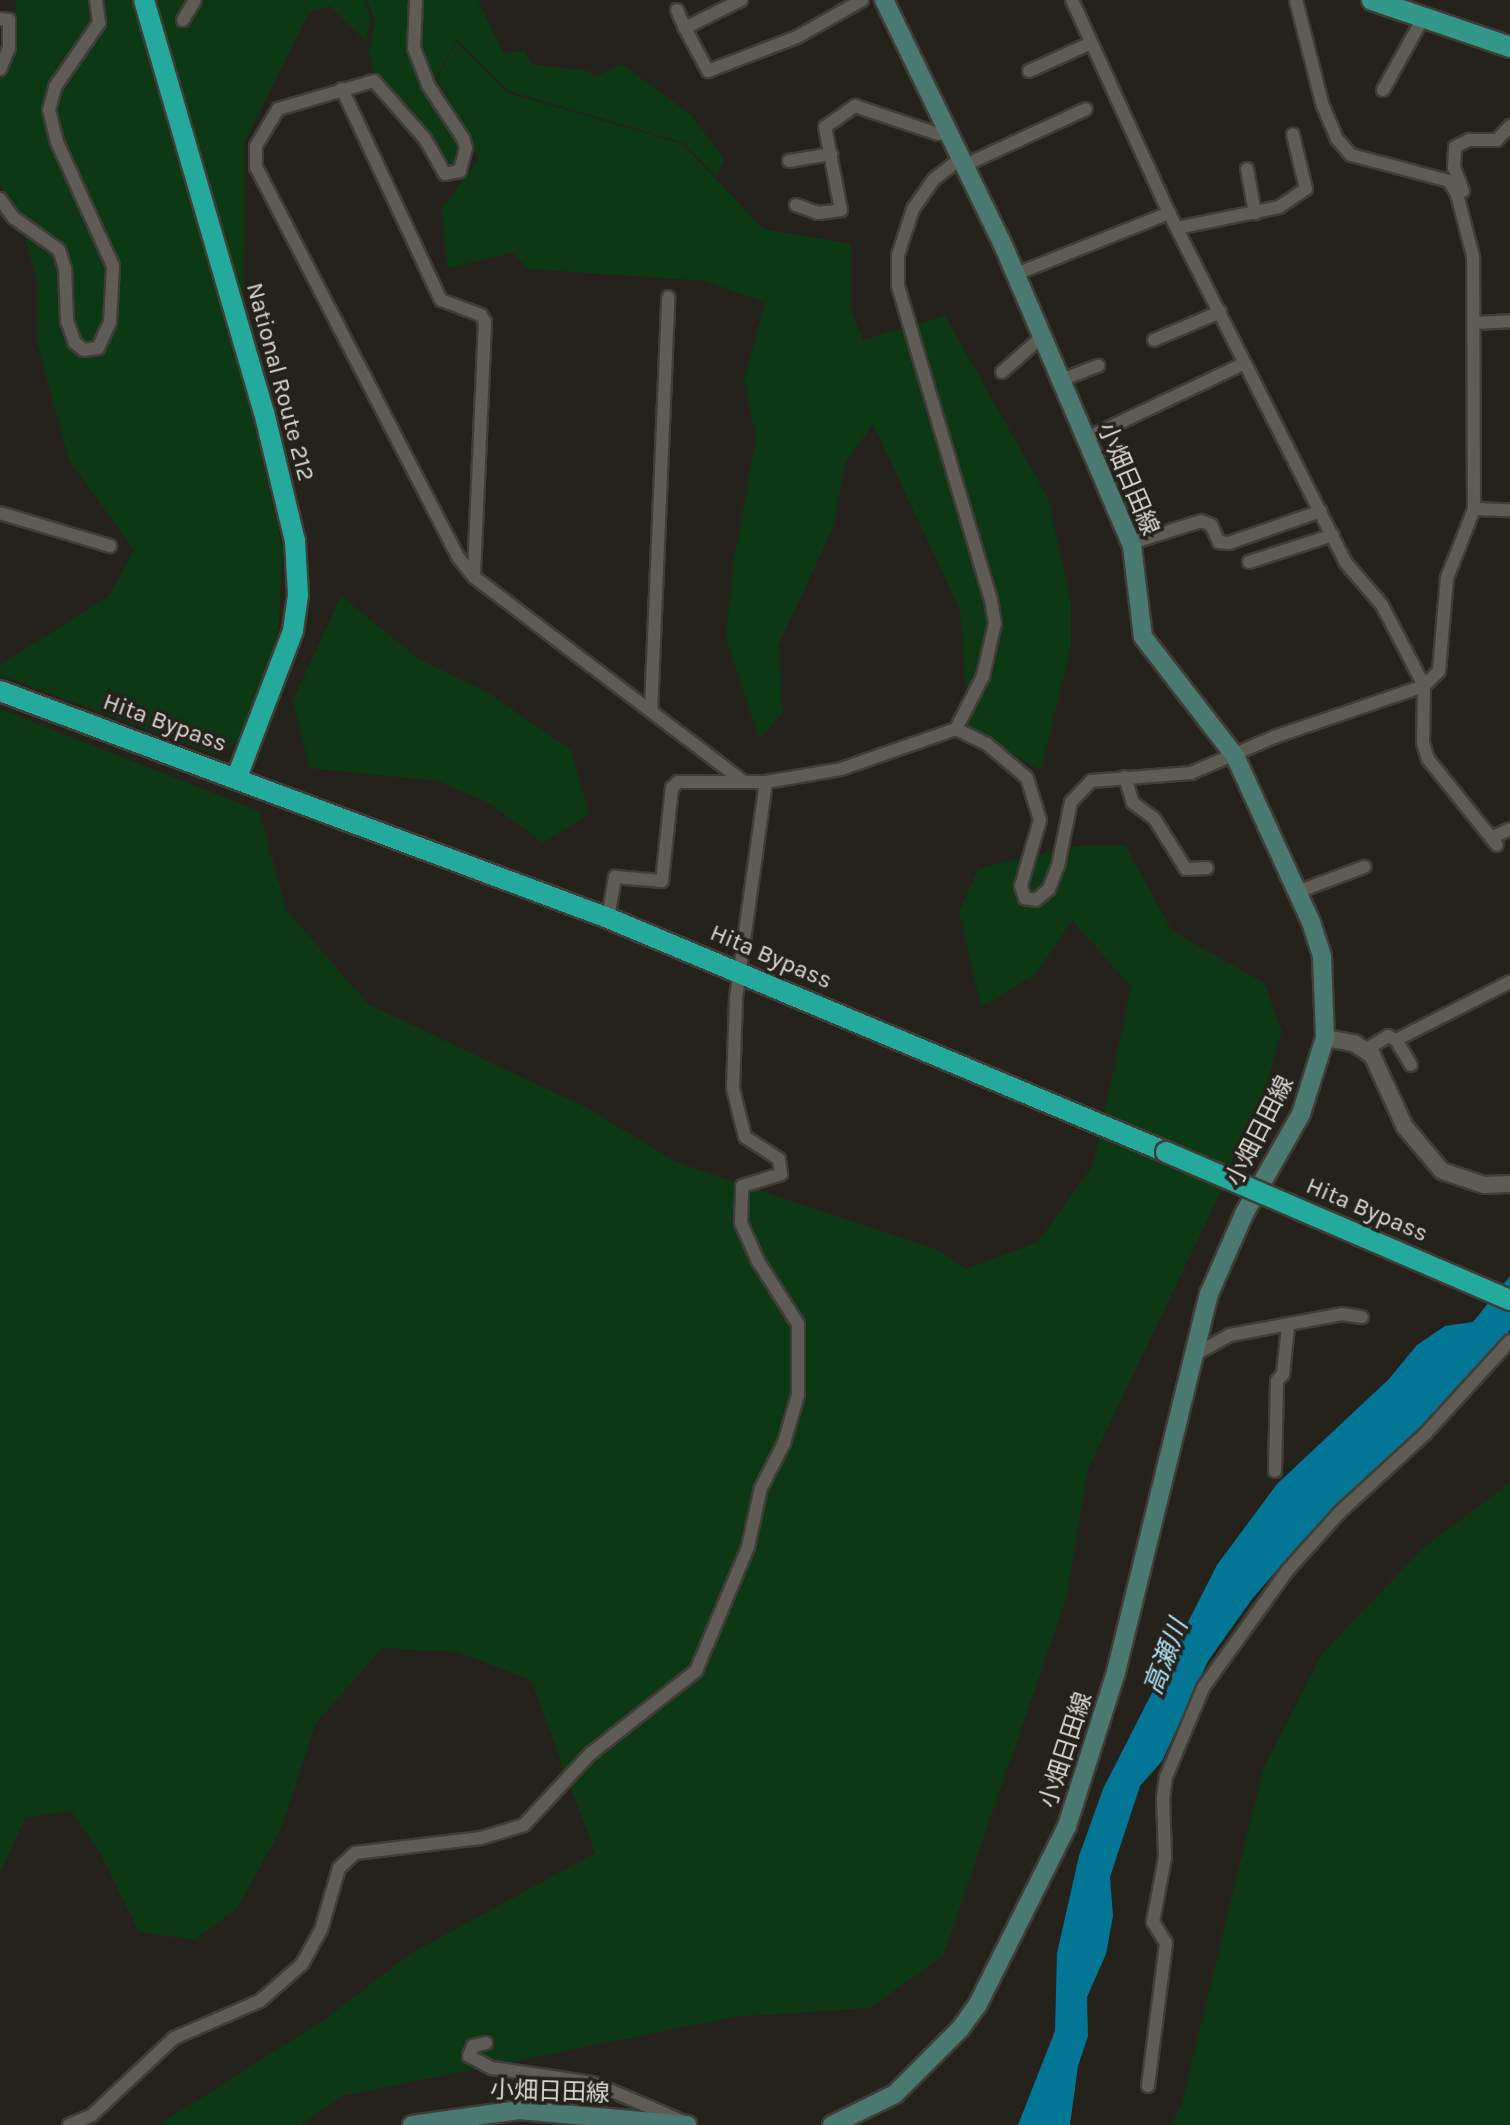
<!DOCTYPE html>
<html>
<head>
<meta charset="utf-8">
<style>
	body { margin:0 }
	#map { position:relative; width:1510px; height:2125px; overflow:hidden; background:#25221c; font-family:Karla,"Noto Sans JP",sans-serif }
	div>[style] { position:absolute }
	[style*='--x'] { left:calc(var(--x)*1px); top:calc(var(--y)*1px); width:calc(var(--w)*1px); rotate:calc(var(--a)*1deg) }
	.green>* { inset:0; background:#0d3814 }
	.water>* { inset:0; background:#037695 }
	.roads { filter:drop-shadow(2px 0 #3f3d37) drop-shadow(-2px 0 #3f3d37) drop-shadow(0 2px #3f3d37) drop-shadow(0 -2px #3f3d37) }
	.minor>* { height:12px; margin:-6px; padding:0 6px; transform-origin:6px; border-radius:6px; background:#5f5c55 }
	.tertiary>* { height:16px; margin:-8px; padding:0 8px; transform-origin:8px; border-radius:8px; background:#5f5c55 }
	.secondary>* { height:18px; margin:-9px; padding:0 9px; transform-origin:9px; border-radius:9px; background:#497970 }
	.primary>* { height:20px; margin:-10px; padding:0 10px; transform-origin:10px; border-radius:10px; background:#33978a }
	.trunk>* { height:20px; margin:-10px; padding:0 10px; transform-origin:10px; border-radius:10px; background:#24aa9c }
	.bridges { filter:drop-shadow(2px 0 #3f3d37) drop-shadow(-2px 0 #3f3d37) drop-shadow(0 2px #3f3d37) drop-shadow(0 -2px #3f3d37) }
	.trunk-bridge>* { height:20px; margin:-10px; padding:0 10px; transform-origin:10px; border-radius:10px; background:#24aa9c }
	span { translate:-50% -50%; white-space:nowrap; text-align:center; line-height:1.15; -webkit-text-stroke:7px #25221c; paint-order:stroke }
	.street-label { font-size:24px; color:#d9d7d3 }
	.water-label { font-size:26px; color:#aee2f7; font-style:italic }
</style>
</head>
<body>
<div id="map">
	<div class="green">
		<i style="clip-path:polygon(17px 0,364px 0,371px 19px,366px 41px,330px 6px,309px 12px,245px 142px,243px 377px,283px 550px,278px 634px,241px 741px,214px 754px,0 675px,0 665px,109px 596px,134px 550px,69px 460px,37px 342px,38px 284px,18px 213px,0 185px,0 79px)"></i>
		<i style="clip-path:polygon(367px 0,414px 0,411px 47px,457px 134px,460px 163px,454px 167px,374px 72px,368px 54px,375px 21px)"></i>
		<i style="clip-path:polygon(422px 0,478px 0,503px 53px,525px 51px,531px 64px,589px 71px,595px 77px,622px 64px,692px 116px,724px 159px,717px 177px,684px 143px,509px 91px,457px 39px,433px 83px,418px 46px)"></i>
		<i style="clip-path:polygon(456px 42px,508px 93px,683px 144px,763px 229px,851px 244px,850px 307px,863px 340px,945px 316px,1048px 498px,1071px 601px,1071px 646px,1041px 771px,968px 726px,960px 610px,873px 424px,846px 462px,833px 528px,778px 646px,783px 712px,759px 739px,726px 638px,733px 565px,756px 438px,744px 379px,765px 302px,705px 281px,528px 269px,513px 253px,448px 268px,441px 209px,479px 159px,437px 79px)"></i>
		<i style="clip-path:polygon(341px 596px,419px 659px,487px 692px,571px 750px,589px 814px,543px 843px,489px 803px,438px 781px,309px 768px,293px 700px)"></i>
		<i style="clip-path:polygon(0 709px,259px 811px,287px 911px,368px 1004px,589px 1109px,676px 1162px,938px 1250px,966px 1269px,1038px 1242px,1093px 1165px,1131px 987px,1072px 920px,1036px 974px,981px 1007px,959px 911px,979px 868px,1077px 846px,1125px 845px,1172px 931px,1264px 983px,1282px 1031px,1258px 1114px,1088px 1469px,1067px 1596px,943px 1956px,870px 2008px,735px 2017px,342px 2096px,301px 2125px,158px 2125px,324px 2020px,410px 1954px,595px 1853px,531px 1680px,458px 1652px,382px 1648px,316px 1723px,281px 1829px,237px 1908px,195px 1940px,139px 1932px,101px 1855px,71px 1811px,25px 1818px,0 1873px)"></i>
		<i style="clip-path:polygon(1510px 1483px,1510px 2125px,1171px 2125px,1181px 2106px,1263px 1769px,1322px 1654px,1423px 1548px)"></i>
	</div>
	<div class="water">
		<i style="clip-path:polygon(1510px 1276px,1510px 1330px,1449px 1400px,1303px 1540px,1252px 1599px,1208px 1661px,1162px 1761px,1140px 1786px,1110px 1877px,1113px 1916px,1106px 1954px,1087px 1997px,1088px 2036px,1078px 2066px,1070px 2125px,1018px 2125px,1055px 2031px,1057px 1953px,1079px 1856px,1103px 1789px,1217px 1565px,1277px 1484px,1389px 1379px,1417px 1345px,1445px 1326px,1473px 1322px)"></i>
	</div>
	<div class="roads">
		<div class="minor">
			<i style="--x:416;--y:0;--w:48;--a:92.4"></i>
			<i style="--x:414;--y:48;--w:40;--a:69"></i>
			<i style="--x:428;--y:85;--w:64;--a:56.6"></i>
			<i style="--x:463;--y:138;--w:10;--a:73"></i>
			<i style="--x:466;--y:148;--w:24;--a:105"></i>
			<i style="--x:460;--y:171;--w:15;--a:169"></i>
			<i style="--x:445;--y:174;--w:40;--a:-119.7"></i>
			<i style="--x:425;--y:139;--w:77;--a:-131.3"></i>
			<i style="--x:374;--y:81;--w:100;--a:163.7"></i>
			<i style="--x:278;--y:109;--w:43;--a:120.7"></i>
			<i style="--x:256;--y:146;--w:21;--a:90"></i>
			<i style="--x:256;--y:167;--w:441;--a:62.6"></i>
			<i style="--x:459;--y:558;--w:24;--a:52"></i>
			<i style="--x:474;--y:577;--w:339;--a:37.2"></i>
			<i style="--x:741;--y:0;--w:63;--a:153.4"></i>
			<i style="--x:685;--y:28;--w:49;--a:61.9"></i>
			<i style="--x:708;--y:71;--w:95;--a:-20.9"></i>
			<i style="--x:797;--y:37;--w:75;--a:-29.6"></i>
			<i style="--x:1072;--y:0;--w:234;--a:65.5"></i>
			<i style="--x:1169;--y:213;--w:208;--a:63.2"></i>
			<i style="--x:1263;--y:399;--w:184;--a:63.2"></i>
			<i style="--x:1346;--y:563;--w:55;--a:49.4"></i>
			<i style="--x:1382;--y:605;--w:91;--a:62.6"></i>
			<i style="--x:1424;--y:686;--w:57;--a:91"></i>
			<i style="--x:1423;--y:743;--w:17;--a:73"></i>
			<i style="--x:1428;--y:759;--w:110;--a:51.3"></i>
			<i style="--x:677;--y:10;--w:20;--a:66"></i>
			<i style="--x:0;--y:19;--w:9;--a:6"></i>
			<i style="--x:9;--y:20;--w:28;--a:90"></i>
			<i style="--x:9;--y:48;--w:23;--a:113"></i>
			<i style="--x:183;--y:20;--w:23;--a:-59"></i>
			<i style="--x:1029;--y:71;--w:68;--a:-24.3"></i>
			<i style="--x:342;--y:89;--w:233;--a:64.9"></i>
			<i style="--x:441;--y:300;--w:43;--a:20.6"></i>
			<i style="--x:481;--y:315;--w:8;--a:60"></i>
			<i style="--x:485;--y:322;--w:255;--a:92.5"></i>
			<i style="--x:1383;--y:90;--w:82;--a:-60.9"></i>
			<i style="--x:789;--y:161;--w:43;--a:-9.5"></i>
			<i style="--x:965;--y:165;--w:133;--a:-24.8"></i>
			<i style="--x:1247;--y:169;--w:45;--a:79.7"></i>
			<i style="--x:1463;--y:191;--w:25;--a:-111"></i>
			<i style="--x:1454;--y:168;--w:21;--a:-87"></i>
			<i style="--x:1455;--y:147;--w:16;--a:-27"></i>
			<i style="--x:1469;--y:140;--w:28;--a:0"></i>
			<i style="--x:1497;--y:140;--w:19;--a:-47"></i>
			<i style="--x:0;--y:199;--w:24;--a:54"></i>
			<i style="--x:14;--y:218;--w:55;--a:35.4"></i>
			<i style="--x:59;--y:250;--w:19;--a:72"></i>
			<i style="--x:65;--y:268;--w:53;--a:87.8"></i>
			<i style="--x:67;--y:321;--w:23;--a:70"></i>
			<i style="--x:75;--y:343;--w:11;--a:38"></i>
			<i style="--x:84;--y:350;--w:14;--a:-8"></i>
			<i style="--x:98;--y:348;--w:29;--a:-65"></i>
			<i style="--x:110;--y:322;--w:56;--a:-86.9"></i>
			<i style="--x:113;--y:266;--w:136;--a:-114.3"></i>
			<i style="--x:57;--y:142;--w:33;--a:-104"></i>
			<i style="--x:49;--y:110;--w:24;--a:-75"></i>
			<i style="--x:55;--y:87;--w:78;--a:-55.5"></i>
			<i style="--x:99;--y:23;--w:23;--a:-97"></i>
			<i style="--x:796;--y:205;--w:23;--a:20"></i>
			<i style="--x:818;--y:213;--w:23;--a:-7"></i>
			<i style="--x:841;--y:210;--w:85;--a:-100.9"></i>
			<i style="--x:825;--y:127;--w:37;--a:-35"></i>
			<i style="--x:855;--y:106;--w:88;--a:18.6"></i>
			<i style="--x:938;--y:134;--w:11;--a:-10"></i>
			<i style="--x:1177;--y:228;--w:104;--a:-11.6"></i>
			<i style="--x:1279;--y:207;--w:32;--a:-34"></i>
			<i style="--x:1306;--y:189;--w:56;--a:-103.5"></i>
			<i style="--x:1016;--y:274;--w:165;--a:-21.7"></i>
			<i style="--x:1475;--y:323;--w:35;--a:-3"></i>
			<i style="--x:1154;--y:340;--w:72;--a:-23"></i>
			<i style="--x:1002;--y:372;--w:53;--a:-41.2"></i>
			<i style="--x:1061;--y:380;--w:40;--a:-21"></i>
			<i style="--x:1085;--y:439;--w:177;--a:-25.4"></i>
			<i style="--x:1474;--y:509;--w:36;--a:2"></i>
			<i style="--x:0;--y:513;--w:115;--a:16.7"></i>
			<i style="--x:1131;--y:543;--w:73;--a:-17.4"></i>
			<i style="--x:1201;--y:521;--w:11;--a:22"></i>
			<i style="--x:1211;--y:525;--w:19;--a:65"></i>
			<i style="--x:1219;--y:542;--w:10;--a:6"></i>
			<i style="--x:1229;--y:543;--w:97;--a:-19.2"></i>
			<i style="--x:1249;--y:562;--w:88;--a:-17.8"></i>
			<i style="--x:651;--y:711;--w:414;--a:-87.6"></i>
			<i style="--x:956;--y:729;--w:34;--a:26"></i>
			<i style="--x:987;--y:744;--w:52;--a:40.4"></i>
			<i style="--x:1027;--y:778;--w:44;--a:72.8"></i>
			<i style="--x:1040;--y:820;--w:69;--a:106.1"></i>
			<i style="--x:1021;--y:886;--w:13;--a:72"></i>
			<i style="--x:1025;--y:898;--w:11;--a:10"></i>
			<i style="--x:1036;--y:900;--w:17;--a:-40"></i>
			<i style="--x:1049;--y:889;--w:25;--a:-69"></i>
			<i style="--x:1058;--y:866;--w:65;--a:-78.5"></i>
			<i style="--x:1071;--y:802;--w:29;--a:-46"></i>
			<i style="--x:1091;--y:781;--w:100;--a:-4.6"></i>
			<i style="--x:1191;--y:773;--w:90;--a:-23.4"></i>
			<i style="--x:1274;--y:737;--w:158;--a:-18.8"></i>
			<i style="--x:1424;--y:686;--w:21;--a:-45"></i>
			<i style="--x:1439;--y:671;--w:93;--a:-85.1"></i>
			<i style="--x:1447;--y:578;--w:74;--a:-68.6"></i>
			<i style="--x:1474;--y:509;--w:253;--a:-90.2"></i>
			<i style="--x:1473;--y:256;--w:64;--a:-104.5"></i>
			<i style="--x:1457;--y:194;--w:15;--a:-122"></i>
			<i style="--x:1449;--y:181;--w:101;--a:-165.1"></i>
			<i style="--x:1351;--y:155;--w:21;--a:-131"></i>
			<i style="--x:1337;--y:139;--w:39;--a:-113"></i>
			<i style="--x:1322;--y:103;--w:106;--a:-104.2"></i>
			<i style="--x:1125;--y:777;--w:27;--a:73"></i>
			<i style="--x:1133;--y:803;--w:26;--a:36"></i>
			<i style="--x:1154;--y:818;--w:60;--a:57.9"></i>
			<i style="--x:1186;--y:869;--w:21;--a:-3"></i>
			<i style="--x:1491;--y:838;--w:21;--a:-25"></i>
			<i style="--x:1297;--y:892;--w:72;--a:-20.5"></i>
			<i style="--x:608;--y:918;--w:42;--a:-80.3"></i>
			<i style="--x:615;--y:877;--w:47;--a:4.9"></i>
			<i style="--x:662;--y:881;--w:94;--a:-83.9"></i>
			<i style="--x:672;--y:788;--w:8;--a:-45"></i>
			<i style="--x:678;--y:782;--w:88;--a:0"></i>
			<i style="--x:766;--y:782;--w:76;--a:-9.8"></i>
			<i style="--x:841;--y:769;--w:122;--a:-19.2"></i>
			<i style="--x:956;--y:729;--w:59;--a:-63"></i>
			<i style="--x:983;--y:676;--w:54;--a:-77.2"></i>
			<i style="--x:995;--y:623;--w:23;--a:-100"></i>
			<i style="--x:991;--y:600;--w:327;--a:-106.5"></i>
			<i style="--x:898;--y:286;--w:31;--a:-90"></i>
			<i style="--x:898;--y:255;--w:48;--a:-71.9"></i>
			<i style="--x:913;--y:209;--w:35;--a:-55"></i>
			<i style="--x:933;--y:180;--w:37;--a:-38"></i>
			<i style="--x:1396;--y:1040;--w:128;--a:-27"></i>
			<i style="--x:1365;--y:1050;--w:27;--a:-31"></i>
			<i style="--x:1388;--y:1036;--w:9;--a:27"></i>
			<i style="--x:1396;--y:1040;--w:29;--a:59"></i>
			<i style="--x:1194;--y:1355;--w:41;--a:-29.1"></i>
			<i style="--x:1230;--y:1335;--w:114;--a:-10.6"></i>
			<i style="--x:1342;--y:1314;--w:20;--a:9"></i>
			<i style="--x:1275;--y:1471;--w:90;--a:-88.7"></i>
			<i style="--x:1277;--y:1381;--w:9;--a:-49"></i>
			<i style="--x:1283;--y:1374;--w:47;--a:-83.9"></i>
			<i style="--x:486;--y:2043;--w:13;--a:167"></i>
			<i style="--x:473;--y:2046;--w:11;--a:112"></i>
			<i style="--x:469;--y:2056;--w:26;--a:28"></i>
			<i style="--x:492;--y:2068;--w:102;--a:8.4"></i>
			<i style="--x:593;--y:2083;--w:102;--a:23.1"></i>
			<i style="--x:1148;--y:2086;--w:144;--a:-82.8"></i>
			<i style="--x:1166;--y:1943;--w:25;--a:-122"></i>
			<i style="--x:1153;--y:1922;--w:66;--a:-79.5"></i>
			<i style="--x:1165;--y:1857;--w:59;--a:-91.9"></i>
			<i style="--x:1163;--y:1798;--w:21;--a:-82"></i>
			<i style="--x:1166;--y:1777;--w:96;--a:-67.4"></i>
			<i style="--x:1203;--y:1688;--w:144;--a:-54.3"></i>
			<i style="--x:1287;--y:1571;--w:78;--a:-48.1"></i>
			<i style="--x:1339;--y:1513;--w:117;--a:-42.6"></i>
			<i style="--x:1425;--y:1434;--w:126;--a:-47.6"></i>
			<i style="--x:69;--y:2125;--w:25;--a:-23"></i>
			<i style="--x:92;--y:2115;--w:112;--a:-43.2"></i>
			<i style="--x:174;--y:2038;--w:94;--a:-23.3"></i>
			<i style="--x:260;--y:2001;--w:56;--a:-41.4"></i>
			<i style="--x:302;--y:1964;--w:39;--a:-61"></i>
			<i style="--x:321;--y:1930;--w:65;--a:-73.8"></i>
			<i style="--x:339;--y:1868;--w:22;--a:-43"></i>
			<i style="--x:355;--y:1853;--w:127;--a:-6.8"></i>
			<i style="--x:481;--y:1838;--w:45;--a:-16.8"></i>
			<i style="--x:524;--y:1825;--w:97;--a:-47.1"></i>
			<i style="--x:590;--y:1754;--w:135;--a:-38.1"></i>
			<i style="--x:696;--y:1671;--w:134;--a:-67.2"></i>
			<i style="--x:748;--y:1547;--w:60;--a:-77.6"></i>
			<i style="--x:761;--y:1488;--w:51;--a:-62.9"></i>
			<i style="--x:784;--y:1443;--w:50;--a:-73.7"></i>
			<i style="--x:798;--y:1395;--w:71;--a:-90"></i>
			<i style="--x:798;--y:1324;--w:75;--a:-122.4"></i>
			<i style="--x:758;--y:1261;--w:42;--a:-114.1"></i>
			<i style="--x:741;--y:1223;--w:37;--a:-88"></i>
			<i style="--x:742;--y:1186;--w:41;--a:-17.1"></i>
			<i style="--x:781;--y:1174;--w:15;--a:-98"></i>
			<i style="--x:779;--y:1159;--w:40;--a:-147.1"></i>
			<i style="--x:745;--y:1137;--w:49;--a:-104"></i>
			<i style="--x:733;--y:1089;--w:91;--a:-88.1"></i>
			<i style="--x:736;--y:998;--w:218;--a:-82.1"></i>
		</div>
		<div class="tertiary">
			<i style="--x:1325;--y:1038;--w:29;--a:10"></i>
			<i style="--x:1354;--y:1043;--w:22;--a:34"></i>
			<i style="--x:1372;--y:1055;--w:79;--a:65.4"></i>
			<i style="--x:1405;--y:1127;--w:57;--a:49.9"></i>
			<i style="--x:1442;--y:1171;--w:44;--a:18.4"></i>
			<i style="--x:1484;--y:1185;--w:26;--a:-2"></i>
		</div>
		<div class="secondary">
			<i style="--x:412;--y:2125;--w:108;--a:-8"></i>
			<i style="--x:519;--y:2110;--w:169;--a:5.1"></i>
			<i style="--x:832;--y:2125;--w:70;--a:-26.2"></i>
			<i style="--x:895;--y:2094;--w:92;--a:-45"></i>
			<i style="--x:960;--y:2029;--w:29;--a:-54"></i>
			<i style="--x:977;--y:2006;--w:201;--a:-63.4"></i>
			<i style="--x:1067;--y:1826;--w:162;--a:-72.3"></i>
			<i style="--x:1116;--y:1672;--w:389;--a:-76.2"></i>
			<i style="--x:1209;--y:1294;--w:87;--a:-66.4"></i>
			<i style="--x:1244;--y:1214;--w:115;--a:-60.3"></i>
			<i style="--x:1301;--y:1114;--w:80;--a:-72.5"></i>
			<i style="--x:1325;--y:1038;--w:82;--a:-92.1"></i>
			<i style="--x:1322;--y:956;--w:36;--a:-108"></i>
			<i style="--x:1311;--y:922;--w:183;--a:-114.6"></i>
			<i style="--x:1235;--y:756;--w:150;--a:-127.7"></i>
			<i style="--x:1143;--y:637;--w:92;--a:-96.9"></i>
			<i style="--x:1132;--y:546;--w:325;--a:-113.2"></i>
			<i style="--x:1004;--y:247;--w:275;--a:-115.9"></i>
		</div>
		<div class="primary">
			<i style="--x:1372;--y:0;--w:146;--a:18.8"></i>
		</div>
		<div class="trunk">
			<i style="--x:144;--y:0;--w:429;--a:73.8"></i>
			<i style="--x:264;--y:412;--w:133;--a:76.5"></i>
			<i style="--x:295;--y:541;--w:54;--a:86.8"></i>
			<i style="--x:298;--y:595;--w:36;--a:98"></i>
			<i style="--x:293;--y:631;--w:156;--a:111"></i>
			<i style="--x:0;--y:691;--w:649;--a:20.47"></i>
			<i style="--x:608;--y:918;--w:605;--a:22.75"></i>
		</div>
	</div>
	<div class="bridges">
		<div class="trunk-bridge">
			<i style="--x:1166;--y:1152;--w:374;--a:23.3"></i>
		</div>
	</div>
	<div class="street-label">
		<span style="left:280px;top:382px;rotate:75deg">National Route 212</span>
		<span style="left:1128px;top:479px;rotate:67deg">小畑日田線</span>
		<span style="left:165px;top:723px;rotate:20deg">Hita Bypass</span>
		<span style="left:771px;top:957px;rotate:23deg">Hita Bypass</span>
		<span style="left:1260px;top:1131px;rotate:-63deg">小畑日田線</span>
		<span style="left:1367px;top:1210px;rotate:23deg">Hita Bypass</span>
		<span style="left:1066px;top:1750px;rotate:-72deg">小畑日田線</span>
		<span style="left:550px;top:2092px;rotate:2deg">小畑日田線</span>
	</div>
	<div class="water-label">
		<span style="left:1166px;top:1657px;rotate:-69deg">高瀬川</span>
	</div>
</div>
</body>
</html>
